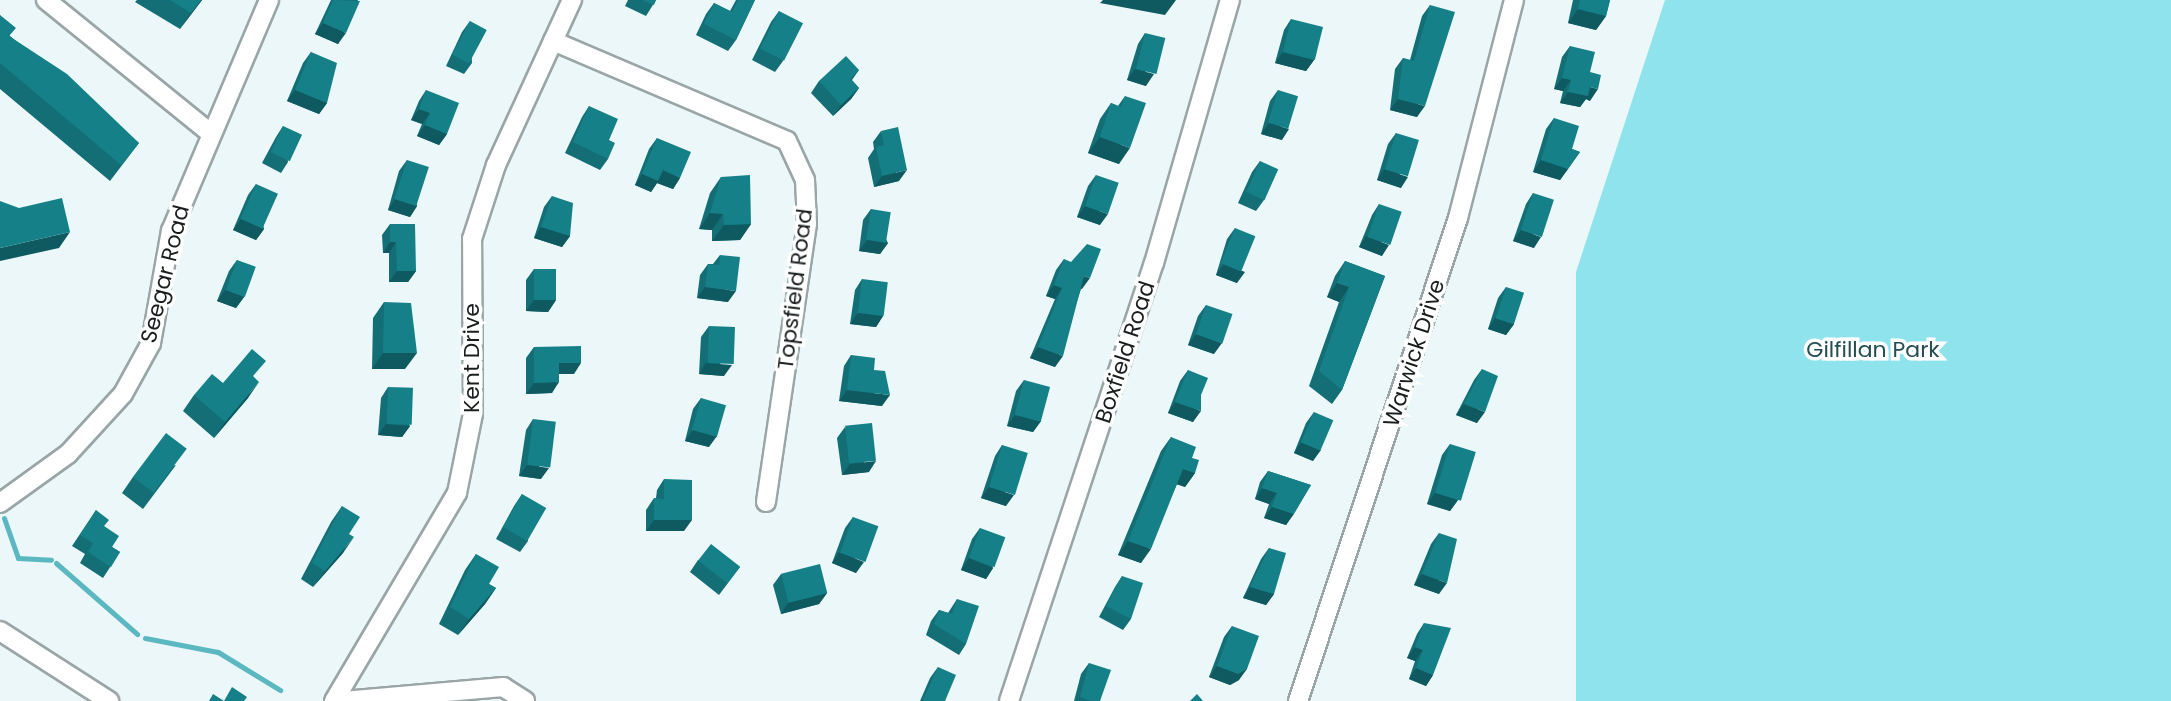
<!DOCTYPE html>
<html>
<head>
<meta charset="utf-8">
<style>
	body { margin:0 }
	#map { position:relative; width:2171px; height:701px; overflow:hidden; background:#ebf7f8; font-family:Poppins,sans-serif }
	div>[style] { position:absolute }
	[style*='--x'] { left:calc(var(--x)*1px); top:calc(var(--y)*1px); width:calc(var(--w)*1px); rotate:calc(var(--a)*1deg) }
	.green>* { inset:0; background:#8ee3ec }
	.stream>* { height:5px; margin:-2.5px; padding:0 2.5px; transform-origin:2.5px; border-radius:2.5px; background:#5bb8c1 }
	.roads { filter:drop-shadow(2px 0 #99a5a6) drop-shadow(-2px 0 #99a5a6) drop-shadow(0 2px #99a5a6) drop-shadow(0 -2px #99a5a6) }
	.minor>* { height:18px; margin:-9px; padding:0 9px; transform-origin:9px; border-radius:9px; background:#fff }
	.wall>* { inset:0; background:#136e76 }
	.shaded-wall>* { inset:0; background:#0f5a60 }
	.building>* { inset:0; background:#168089; transform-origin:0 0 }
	span { translate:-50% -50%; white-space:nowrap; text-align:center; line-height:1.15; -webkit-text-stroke:7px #fff; paint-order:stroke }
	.street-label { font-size:22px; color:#191d1e }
	.park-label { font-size:22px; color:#244e53 }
</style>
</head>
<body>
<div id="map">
	<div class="green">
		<i style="clip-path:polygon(1665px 0,2171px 0,2171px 701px,1576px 701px,1576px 272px)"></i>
	</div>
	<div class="stream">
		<i style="--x:4;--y:518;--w:42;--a:70.7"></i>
		<i style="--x:18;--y:558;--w:33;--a:3"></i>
		<i style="--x:56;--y:563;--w:108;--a:41.2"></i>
		<i style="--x:145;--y:638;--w:74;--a:10.9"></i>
		<i style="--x:218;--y:652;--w:73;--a:31.5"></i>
	</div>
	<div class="roads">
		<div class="minor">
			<i style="--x:46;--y:0;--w:208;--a:39"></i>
			<i style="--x:553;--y:41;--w:254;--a:23.1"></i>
			<i style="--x:787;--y:141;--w:43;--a:65.2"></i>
			<i style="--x:805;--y:180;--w:44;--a:87.4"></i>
			<i style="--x:807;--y:224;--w:281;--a:98.4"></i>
			<i style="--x:0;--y:503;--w:84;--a:-35.8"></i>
			<i style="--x:68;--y:454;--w:81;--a:-47.5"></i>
			<i style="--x:123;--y:394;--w:58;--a:-61.2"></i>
			<i style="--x:151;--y:343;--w:114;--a:-79.9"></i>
			<i style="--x:171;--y:231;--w:251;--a:-67"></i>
			<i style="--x:0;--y:631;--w:130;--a:32.7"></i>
			<i style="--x:334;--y:701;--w:242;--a:-59.4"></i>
			<i style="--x:457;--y:493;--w:81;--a:-78.6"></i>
			<i style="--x:473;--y:414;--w:175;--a:-90.3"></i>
			<i style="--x:472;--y:239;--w:78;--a:-72"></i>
			<i style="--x:496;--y:165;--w:182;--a:-65.3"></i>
			<i style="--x:343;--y:701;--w:161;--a:-5"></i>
			<i style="--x:503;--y:687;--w:26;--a:32"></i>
			<i style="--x:1009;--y:701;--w:461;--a:-71.7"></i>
			<i style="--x:1154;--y:263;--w:274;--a:-73.9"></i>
			<i style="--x:1298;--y:701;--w:509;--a:-71.67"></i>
			<i style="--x:1458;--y:218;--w:225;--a:-75.6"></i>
		</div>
	</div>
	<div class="wall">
		<i style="clip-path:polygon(137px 0,202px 0,180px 29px,135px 2px)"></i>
		<i style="clip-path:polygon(331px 0,358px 0,338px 44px,315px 34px)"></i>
		<i style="clip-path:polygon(628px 0,656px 0,646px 16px,625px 6px)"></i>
		<i style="clip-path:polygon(736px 0,755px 0,736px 40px,728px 51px,696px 35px,706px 14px,714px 3px,730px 11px)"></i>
		<i style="clip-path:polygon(1573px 0,1610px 0,1606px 16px,1596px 30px,1568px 23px)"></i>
		<i style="clip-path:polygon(1430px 5px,1417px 117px,1390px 110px,1395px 69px,1403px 58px,1410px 60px,1422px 16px)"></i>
		<i style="clip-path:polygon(779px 11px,783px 61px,775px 72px,752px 60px,771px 22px)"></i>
		<i style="clip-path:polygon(0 15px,10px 36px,139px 143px,110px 181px,0 89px)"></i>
		<i style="clip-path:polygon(1291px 19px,1314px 60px,1306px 71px,1275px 63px,1284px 30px)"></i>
		<i style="clip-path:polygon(470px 21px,472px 63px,464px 74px,446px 66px,462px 32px)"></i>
		<i style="clip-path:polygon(1145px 33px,1146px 86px,1127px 80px,1138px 44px)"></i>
		<i style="clip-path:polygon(1570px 46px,1590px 72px,1590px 101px,1586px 99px,1580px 107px,1560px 103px,1563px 91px,1554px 89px,1562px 57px)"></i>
		<i style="clip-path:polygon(311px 52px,327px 103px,319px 114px,287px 101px,303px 63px)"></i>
		<i style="clip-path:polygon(859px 70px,852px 80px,859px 88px,851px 99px,833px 116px,811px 93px,819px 81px)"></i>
		<i style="clip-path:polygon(426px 90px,447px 134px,439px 145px,417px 136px,422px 124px,411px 120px,419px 101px)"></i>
		<i style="clip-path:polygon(1278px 90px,1282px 140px,1261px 134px,1270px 101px)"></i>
		<i style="clip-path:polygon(1125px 96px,1119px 164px,1088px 153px,1100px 119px,1111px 103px,1118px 106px)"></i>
		<i style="clip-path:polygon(589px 106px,609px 140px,608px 159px,600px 170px,565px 153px,582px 117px)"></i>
		<i style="clip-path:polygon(1554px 118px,1572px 149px,1580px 152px,1560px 180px,1533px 172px,1546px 129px)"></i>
		<i style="clip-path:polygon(283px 126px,288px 162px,281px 173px,262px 163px,276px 137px)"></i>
		<i style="clip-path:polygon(881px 131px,899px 181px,874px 187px,868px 158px,874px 149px,873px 142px)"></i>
		<i style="clip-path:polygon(1396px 133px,1401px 188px,1377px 180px,1388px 144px)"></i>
		<i style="clip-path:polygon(657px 138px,680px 178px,673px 189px,657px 183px,651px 192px,635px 185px,649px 149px)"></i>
		<i style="clip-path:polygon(407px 160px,417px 206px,410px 217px,388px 210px,399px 171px)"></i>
		<i style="clip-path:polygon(1260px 161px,1264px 200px,1256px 211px,1238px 203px,1252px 172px)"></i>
		<i style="clip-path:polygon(1096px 175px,1100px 225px,1077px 217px,1088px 186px)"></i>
		<i style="clip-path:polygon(721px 177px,751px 224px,740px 240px,712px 241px,712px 230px,699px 229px,710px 193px)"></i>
		<i style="clip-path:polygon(256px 184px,264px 229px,256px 240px,233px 230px,248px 195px)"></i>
		<i style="clip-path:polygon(1533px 193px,1534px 248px,1513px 241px,1526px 204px)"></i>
		<i style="clip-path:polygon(552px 196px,570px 236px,562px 247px,534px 238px,544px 207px)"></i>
		<i style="clip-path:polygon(1379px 204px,1382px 256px,1359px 247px,1372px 215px)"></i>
		<i style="clip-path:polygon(871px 209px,888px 243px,880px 254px,859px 251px,863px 220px)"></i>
		<i style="clip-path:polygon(390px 224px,416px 271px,408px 282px,389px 282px,389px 253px,383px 253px,382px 235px)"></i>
		<i style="clip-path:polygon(1235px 228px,1237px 283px,1216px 275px,1227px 239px)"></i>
		<i style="clip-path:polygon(720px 255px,728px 302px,697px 298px,700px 275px,708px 264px,713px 264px)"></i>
		<i style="clip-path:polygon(1064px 259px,1082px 289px,1081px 289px,1055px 367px,1030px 358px,1055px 299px,1046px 296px,1056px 270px)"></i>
		<i style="clip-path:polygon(237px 260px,244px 297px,236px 308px,217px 301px,229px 271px)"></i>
		<i style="clip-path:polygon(1345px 261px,1385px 276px,1342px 390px,1332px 404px,1309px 386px,1339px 302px,1327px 297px,1335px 276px)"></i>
		<i style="clip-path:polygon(534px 269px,556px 300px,548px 312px,526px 311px,526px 280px)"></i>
		<i style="clip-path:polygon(862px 279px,883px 316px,876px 327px,850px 324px,855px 290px)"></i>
		<i style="clip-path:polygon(1506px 287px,1514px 324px,1506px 335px,1488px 329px,1498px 298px)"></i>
		<i style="clip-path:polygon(384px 302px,405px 369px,372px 369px,373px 318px)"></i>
		<i style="clip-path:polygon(1206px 305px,1214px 354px,1188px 345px,1198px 316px)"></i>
		<i style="clip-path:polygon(709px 326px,724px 376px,699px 374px,701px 337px)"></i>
		<i style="clip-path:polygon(534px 347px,574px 374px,559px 374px,552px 393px,526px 394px,526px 358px)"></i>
		<i style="clip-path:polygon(851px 355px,882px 406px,839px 401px,844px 366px)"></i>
		<i style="clip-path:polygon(1482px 369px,1477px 423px,1456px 415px,1474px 380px)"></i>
		<i style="clip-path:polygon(1188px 370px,1201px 395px,1193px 422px,1168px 413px,1180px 381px)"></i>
		<i style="clip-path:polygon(254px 377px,248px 398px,214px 438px,183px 411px,194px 395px,223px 383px)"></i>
		<i style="clip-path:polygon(1024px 380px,1041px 421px,1033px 432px,1007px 426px,1016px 391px)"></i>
		<i style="clip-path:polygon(388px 387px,410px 426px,402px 437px,378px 435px,381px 398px)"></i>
		<i style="clip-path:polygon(701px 398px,709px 447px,685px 441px,693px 409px)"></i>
		<i style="clip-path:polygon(1314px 412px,1313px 461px,1294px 453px,1306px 423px)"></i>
		<i style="clip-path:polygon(533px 419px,541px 479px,519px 476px,526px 430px)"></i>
		<i style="clip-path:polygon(845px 427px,869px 472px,842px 475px,837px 438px)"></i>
		<i style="clip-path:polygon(1171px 437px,1192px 458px,1195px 473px,1185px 487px,1177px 484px,1141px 563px,1118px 555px,1161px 451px)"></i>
		<i style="clip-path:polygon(1450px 444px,1458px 500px,1450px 511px,1427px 504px,1442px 455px)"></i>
		<i style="clip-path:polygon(1002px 445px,1006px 506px,981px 498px,995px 456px)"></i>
		<i style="clip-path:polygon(176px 465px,143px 509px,122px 493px,133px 477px)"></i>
		<i style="clip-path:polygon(1268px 471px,1311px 485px,1286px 525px,1264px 518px,1269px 504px,1255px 499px,1260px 482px)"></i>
		<i style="clip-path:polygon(664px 479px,684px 531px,646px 531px,646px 510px,654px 498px,656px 498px,657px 490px)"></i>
		<i style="clip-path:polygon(522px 494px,528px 541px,520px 552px,496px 539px,514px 506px)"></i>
		<i style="clip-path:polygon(342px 506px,349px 534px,343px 553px,313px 587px,301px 579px,331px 522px)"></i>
		<i style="clip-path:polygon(96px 510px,104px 526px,112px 547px,120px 552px,103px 578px,80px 563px,85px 554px,72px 546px)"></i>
		<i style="clip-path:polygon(853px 517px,856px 573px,832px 563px,845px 528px)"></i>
		<i style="clip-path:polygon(980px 528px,993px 568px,986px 579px,961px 570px,972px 539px)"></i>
		<i style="clip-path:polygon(1439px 533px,1439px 594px,1414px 585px,1431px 544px)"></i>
		<i style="clip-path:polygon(1269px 548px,1274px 594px,1266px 605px,1243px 598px,1261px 559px)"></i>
		<i style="clip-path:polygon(476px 554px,489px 584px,496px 588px,485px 604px,458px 635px,439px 624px,465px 570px)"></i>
		<i style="clip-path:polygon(698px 560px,740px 567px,719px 595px,690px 572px)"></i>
		<i style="clip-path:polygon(781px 574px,827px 593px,819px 604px,781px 614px,773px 585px)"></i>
		<i style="clip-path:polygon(1122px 576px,1131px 619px,1123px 630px,1099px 617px,1115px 587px)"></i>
		<i style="clip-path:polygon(957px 599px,966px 644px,959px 655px,926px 635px,931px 621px,939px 610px,948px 613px)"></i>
		<i style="clip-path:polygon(1424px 623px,1433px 675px,1426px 686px,1409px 679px,1415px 661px,1407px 658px,1417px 634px)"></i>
		<i style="clip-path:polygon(1232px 626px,1239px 680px,1230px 685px,1209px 677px,1224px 637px)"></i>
		<i style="clip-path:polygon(1089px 663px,1100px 701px,1074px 701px,1081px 674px)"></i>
		<i style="clip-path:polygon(938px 667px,945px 701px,920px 701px,930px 678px)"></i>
	</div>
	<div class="shaded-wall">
		<i style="clip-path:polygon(201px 0,202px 0,180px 29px,191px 13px)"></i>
		<i style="clip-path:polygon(1103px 0,1176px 0,1165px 15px,1100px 3px)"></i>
		<i style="clip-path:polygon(1578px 9px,1606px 16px,1596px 30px,1568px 23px)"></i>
		<i style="clip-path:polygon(323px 23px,346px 33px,338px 44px,315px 34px)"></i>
		<i style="clip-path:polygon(1283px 52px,1314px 60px,1306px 71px,1275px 63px)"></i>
		<i style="clip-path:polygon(1135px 69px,1154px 74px,1146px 86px,1127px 80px)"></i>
		<i style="clip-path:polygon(1562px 78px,1571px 80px,1563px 91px,1554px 89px)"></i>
		<i style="clip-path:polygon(1590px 87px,1598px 89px,1590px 101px,1586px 99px,1580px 107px,1560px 103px,1568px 92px)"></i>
		<i style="clip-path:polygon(859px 88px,851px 99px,833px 116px,841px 105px)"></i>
		<i style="clip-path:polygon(295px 90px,327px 103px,319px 114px,287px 101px)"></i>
		<i style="clip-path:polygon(1398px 99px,1425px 106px,1417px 117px,1390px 110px)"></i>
		<i style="clip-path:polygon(419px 109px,430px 113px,422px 124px,411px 120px)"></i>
		<i style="clip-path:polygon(1269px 123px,1289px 129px,1282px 140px,1261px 134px)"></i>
		<i style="clip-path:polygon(425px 125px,447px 134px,439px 145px,417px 136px)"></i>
		<i style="clip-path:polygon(1100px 137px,1130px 148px,1119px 164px,1088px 153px)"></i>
		<i style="clip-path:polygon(1541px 160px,1568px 169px,1560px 180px,1533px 172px)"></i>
		<i style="clip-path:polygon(1384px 169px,1408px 177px,1401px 188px,1377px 180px)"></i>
		<i style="clip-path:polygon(663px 170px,680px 178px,673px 189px,657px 183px,651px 192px,635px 185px,642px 174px)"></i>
		<i style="clip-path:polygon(907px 170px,899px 181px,874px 187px,882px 176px)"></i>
		<i style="clip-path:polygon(395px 199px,417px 206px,410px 217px,388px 210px)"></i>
		<i style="clip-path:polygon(1085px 206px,1108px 214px,1100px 225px,1077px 217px)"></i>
		<i style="clip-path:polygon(710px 213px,723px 214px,712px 230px,699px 229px)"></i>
		<i style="clip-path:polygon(241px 219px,264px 229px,256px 240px,233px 230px)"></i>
		<i style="clip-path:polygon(751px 224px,740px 240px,712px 241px,724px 225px)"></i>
		<i style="clip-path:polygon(541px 227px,570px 236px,562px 247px,534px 238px)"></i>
		<i style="clip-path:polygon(1521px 230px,1541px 237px,1534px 248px,1513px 241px)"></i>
		<i style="clip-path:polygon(70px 232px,59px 248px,0 261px,0 248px)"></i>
		<i style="clip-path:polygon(1366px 236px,1389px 245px,1382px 256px,1359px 247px)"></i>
		<i style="clip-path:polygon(867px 240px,888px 243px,880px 254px,859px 251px)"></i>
		<i style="clip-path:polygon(390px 242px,396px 242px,389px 253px,383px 253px)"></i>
		<i style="clip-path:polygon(1224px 264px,1245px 272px,1237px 283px,1216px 275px)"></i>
		<i style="clip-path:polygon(397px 271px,416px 271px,408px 282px,389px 282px)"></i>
		<i style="clip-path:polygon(1084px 276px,1090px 278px,1082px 289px,1077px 287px)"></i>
		<i style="clip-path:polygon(1337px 283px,1349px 287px,1339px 302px,1327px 297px)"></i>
		<i style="clip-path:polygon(1054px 285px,1062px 288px,1055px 299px,1046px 296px)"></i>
		<i style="clip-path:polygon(705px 287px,736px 291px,728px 302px,697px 298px)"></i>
		<i style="clip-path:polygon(225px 290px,244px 297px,236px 308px,217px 301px)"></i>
		<i style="clip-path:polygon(534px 300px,556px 300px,548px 312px,526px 311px)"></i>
		<i style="clip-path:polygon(858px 313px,883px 316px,876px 327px,850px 324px)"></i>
		<i style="clip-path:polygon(1495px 318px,1514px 324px,1506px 335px,1488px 329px)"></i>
		<i style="clip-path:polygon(1196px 334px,1222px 343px,1214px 354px,1188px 345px)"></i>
		<i style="clip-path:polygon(1038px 347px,1063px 356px,1055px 367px,1030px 358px)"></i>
		<i style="clip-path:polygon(383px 353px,417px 353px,405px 369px,372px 369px)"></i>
		<i style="clip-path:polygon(559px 363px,581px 363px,574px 374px,552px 374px)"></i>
		<i style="clip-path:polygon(706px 363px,732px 365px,724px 376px,699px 374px)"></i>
		<i style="clip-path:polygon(259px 382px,248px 398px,214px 438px,225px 422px)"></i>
		<i style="clip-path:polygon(559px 382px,552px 393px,526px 394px,534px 383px)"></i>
		<i style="clip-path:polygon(847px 390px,890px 395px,882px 406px,839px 401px)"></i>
		<i style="clip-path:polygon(1175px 402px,1201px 411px,1193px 422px,1168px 413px)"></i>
		<i style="clip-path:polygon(1464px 404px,1485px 412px,1477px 423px,1456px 415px)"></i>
		<i style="clip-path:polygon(1015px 415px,1041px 421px,1033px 432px,1007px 426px)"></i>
		<i style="clip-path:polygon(386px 424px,410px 426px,402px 437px,378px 435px)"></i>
		<i style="clip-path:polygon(693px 430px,717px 436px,709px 447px,685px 441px)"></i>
		<i style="clip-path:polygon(1301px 442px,1321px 450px,1313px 461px,1294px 453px)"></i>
		<i style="clip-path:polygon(876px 461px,869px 472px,842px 475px,850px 464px)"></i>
		<i style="clip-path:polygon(527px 465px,549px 468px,541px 479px,519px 476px)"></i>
		<i style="clip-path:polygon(1183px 469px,1195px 473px,1185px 487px,1173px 483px)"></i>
		<i style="clip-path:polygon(989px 487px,1014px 495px,1006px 506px,981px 498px)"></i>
		<i style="clip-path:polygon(1262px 488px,1277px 493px,1269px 504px,1255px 499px)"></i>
		<i style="clip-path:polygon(1435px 493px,1458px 500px,1450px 511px,1427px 504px)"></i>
		<i style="clip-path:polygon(1272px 507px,1294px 514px,1286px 525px,1264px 518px)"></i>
		<i style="clip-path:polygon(654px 520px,692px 520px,684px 531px,646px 531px)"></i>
		<i style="clip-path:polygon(354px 537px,343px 553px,313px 587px,325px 571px)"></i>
		<i style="clip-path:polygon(1128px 541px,1151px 549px,1141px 563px,1118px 555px)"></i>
		<i style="clip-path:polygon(839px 552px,864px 562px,856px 573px,832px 563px)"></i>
		<i style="clip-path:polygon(969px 558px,993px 568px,986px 579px,961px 570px)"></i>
		<i style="clip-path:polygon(1422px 574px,1447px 583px,1439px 594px,1414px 585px)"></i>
		<i style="clip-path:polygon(1250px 587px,1274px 594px,1266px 605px,1243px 598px)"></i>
		<i style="clip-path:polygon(496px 588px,485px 604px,458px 635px,469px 619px)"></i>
		<i style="clip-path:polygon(827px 593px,819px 604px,781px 614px,788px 603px)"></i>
		<i style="clip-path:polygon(1415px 647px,1423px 650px,1415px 661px,1407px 658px)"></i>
		<i style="clip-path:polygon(1217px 666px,1247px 669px,1239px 680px,1230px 685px,1209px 677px)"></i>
		<i style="clip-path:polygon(1416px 668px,1433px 675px,1426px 686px,1409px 679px)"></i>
	</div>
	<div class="building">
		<i style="clip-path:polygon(170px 0,201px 0,191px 13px)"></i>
		<i style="clip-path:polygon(333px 0,360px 1px,346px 33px,323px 23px)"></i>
		<i style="clip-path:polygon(642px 0,656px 0,654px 5px)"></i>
		<i style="clip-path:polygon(738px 0,755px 0,736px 40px,704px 24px,714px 3px,732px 12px)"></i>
		<i style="clip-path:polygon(1580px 0,1610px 0,1606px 16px,1578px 9px)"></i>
		<i style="clip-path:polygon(1430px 5px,1455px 12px,1425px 106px,1398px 99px,1403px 58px,1414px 61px)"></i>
		<i style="left:779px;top:11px;width:27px;height:42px;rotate:27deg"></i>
		<i style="clip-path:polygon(0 15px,16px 28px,9px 36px,67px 74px,139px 143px,121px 165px,0 63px)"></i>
		<i style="left:1291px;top:19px;width:33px;height:34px;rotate:14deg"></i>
		<i style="left:470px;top:21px;width:19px;height:38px;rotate:28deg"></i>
		<i style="left:1145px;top:33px;width:21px;height:37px;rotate:14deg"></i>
		<i style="clip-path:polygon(1570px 46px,1595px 52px,1590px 72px,1601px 75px,1598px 89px,1590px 87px,1588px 96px,1568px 92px,1571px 80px,1562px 78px)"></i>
		<i style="clip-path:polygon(311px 52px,337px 63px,327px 103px,295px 90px)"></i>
		<i style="clip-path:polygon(846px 56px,859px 70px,850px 79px,859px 88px,841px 105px,819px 81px)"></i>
		<i style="clip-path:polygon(426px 90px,459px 103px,447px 134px,425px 125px,430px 113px,419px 109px)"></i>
		<i style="left:1278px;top:90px;width:21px;height:34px;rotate:17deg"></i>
		<i style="clip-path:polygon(1125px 96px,1146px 103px,1130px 148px,1100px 137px,1111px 103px,1121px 107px)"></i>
		<i style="clip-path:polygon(589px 106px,618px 119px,609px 140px,615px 143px,608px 159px,573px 142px)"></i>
		<i style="clip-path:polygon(1554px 118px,1579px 126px,1572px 149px,1580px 152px,1568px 169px,1541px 160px)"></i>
		<i style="left:283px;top:126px;width:21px;height:29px;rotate:25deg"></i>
		<i style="clip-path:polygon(898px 127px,907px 170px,882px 176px,876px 147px,884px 145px,881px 131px)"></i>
		<i style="left:1396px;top:133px;width:24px;height:38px;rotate:17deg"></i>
		<i style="clip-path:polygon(657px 138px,691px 152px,680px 178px,663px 170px,658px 181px,642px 174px)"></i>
		<i style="left:407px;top:160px;width:23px;height:41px;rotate:18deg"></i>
		<i style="left:1260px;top:161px;width:20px;height:34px;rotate:24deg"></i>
		<i style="clip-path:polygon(750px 175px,751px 224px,724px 225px,723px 214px,710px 213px,721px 177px)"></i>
		<i style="left:1096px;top:175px;width:24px;height:33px;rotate:19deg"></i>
		<i style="left:256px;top:184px;width:24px;height:38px;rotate:24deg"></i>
		<i style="left:1533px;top:193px;width:22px;height:39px;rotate:18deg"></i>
		<i style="clip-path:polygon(552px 196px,573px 203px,570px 236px,541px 227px)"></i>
		<i style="clip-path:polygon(62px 198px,70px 232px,0 248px,0 201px,19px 208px)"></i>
		<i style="left:1379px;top:204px;width:24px;height:35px;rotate:19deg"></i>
		<i style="left:871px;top:209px;width:20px;height:31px;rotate:9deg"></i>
		<i style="clip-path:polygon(390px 224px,415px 224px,416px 271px,397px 271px,396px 242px,390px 242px)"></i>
		<i style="left:1235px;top:228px;width:22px;height:38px;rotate:22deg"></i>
		<i style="clip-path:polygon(1087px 244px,1101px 249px,1090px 278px,1084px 276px,1063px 356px,1038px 347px,1062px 288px,1054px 285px,1064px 259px,1071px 262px)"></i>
		<i style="clip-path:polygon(720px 255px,740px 257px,736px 291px,705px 287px,708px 264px,719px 265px)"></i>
		<i style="left:237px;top:260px;width:20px;height:32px;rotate:20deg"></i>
		<i style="clip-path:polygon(1345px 261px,1385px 276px,1342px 390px,1319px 371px,1349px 287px,1337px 283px)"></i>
		<i style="left:534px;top:269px;width:22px;height:31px"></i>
		<i style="left:862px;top:279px;width:26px;height:34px;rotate:7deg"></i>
		<i style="left:1506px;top:287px;width:19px;height:33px;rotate:18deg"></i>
		<i style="clip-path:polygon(384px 302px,411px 303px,417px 353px,383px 353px)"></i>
		<i style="left:1206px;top:305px;width:28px;height:31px;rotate:19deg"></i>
		<i style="left:709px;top:326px;width:26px;height:37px;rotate:2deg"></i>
		<i style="clip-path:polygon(581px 346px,581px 363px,559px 363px,559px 382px,534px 383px,534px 347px)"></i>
		<i style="clip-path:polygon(252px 349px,266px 361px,253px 376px,259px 382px,225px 422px,194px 395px,212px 374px,223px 383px)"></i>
		<i style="clip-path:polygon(851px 355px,875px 358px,874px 370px,885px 371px,890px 395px,847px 390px)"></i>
		<i style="clip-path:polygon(1482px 369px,1498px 376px,1485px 412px,1464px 404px)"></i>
		<i style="clip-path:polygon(1188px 370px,1208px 378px,1201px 395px,1201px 411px,1175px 402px)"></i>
		<i style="left:1024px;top:380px;width:27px;height:36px;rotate:15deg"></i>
		<i style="left:388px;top:387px;width:25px;height:37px;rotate:2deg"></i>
		<i style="left:701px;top:398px;width:26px;height:33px;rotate:16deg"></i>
		<i style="left:1314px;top:412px;width:21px;height:33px;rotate:23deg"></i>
		<i style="left:533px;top:419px;width:23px;height:46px;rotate:7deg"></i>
		<i style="left:872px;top:423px;width:38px;height:27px;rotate:84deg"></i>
		<i style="left:166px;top:433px;width:26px;height:55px;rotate:37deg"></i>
		<i style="clip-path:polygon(1171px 437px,1196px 447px,1192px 458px,1199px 460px,1195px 473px,1183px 469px,1151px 549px,1128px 541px)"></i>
		<i style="left:1450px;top:444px;width:27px;height:51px;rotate:17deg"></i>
		<i style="left:1002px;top:445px;width:27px;height:44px;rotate:17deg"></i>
		<i style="clip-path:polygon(1268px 471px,1311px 485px,1294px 514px,1272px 507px,1277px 493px,1262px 488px)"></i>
		<i style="clip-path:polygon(664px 479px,692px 480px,692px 520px,654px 520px,654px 498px,664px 499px)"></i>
		<i style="left:522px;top:494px;width:28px;height:38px;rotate:30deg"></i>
		<i style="clip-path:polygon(342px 506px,360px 517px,349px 534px,354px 537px,325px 571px,312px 563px)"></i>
		<i style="clip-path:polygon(96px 510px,109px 520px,104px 526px,119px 536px,112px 547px,120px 552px,111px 567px,88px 552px,93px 543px,80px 535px)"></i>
		<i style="left:853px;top:517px;width:27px;height:38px;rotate:20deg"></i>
		<i style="left:980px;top:528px;width:27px;height:32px;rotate:20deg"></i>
		<i style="clip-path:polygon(1439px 533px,1457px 539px,1447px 583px,1422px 574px)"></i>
		<i style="left:711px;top:544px;width:37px;height:21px;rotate:38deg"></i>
		<i style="clip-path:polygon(1269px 548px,1286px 553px,1274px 594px,1250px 587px)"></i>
		<i style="clip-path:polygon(476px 554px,499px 567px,489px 584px,496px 588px,469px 619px,450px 607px)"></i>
		<i style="left:820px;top:564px;width:30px;height:40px;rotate:76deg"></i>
		<i style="clip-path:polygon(1122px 576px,1143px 583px,1131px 619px,1106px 606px)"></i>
		<i style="clip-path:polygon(957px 599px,979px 606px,966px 644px,934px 624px,939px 610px,952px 614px)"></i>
		<i style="clip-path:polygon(1424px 623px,1451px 628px,1433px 675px,1416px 668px,1423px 650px,1415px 647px)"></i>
		<i style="clip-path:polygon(1232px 626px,1259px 636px,1247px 669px,1238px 674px,1217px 666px)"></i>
		<i style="clip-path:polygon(1089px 663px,1111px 670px,1100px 701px,1091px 701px,1080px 697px)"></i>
		<i style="clip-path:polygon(938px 667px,956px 675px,945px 701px,924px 701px,923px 700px)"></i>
		<i style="clip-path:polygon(232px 687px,247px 697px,244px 701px,209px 701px,213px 694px,224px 701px)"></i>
		<i style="clip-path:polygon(1197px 694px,1203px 701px,1190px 701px)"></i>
	</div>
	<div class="street-label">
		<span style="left:165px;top:274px;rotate:-76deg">Seegar Road</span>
		<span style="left:795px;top:289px;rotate:-83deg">Topsfield Road</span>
		<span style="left:1125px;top:352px;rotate:-72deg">Boxfield Road</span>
		<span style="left:1414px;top:353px;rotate:-72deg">Warwick Drive</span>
		<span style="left:472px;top:358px;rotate:-90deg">Kent Drive</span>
	</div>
	<div class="park-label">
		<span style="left:1873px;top:350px">Gilfillan Park</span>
	</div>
</div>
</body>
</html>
